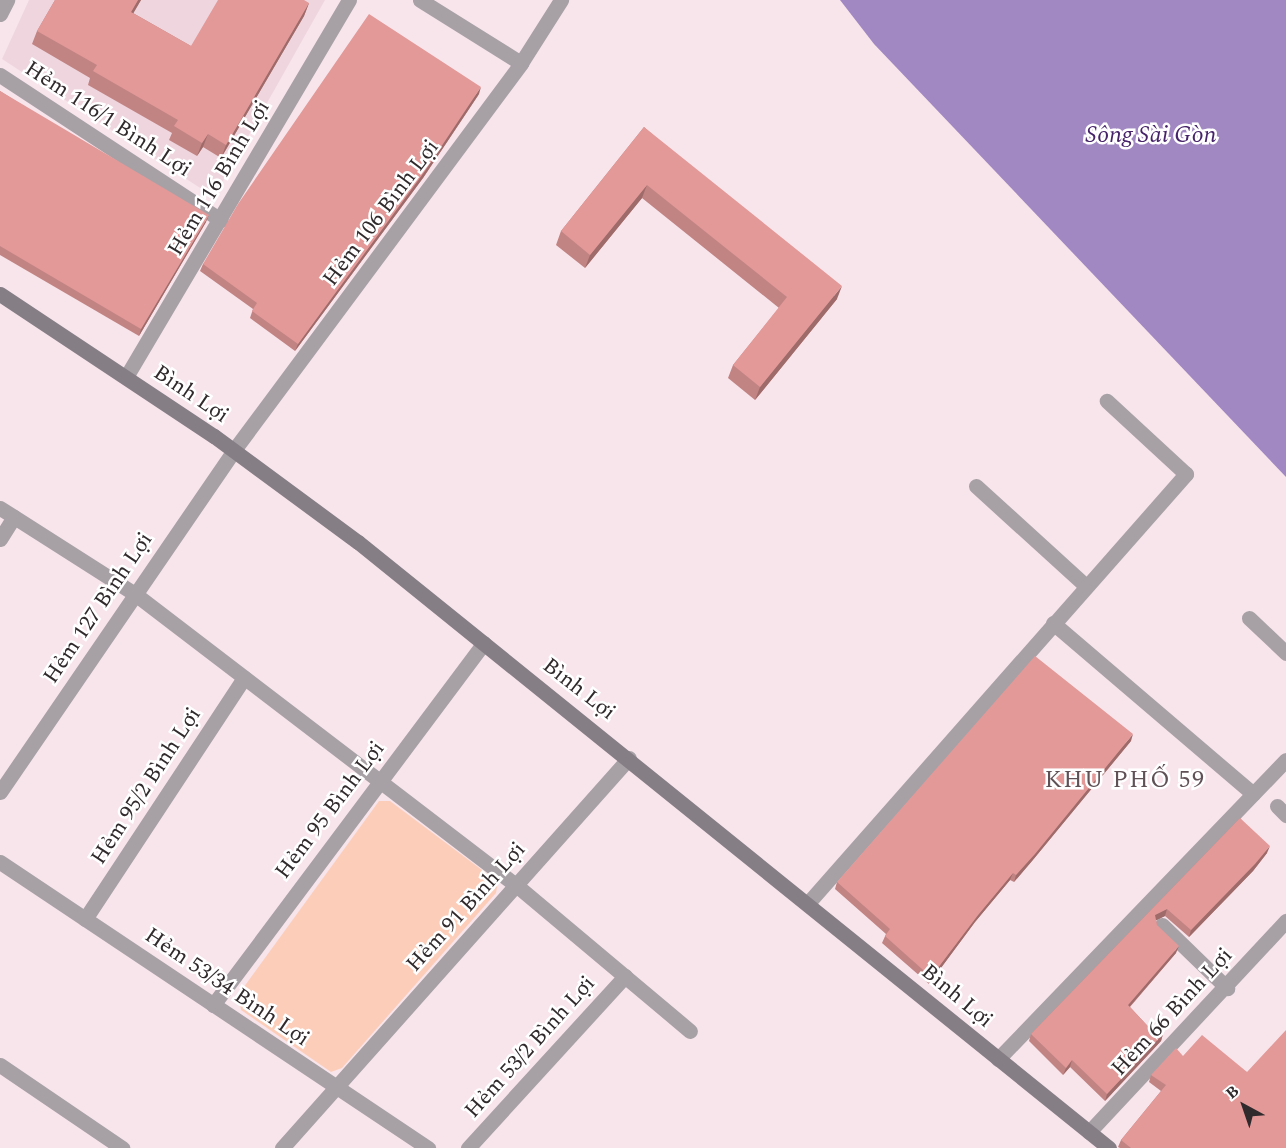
<!DOCTYPE html>
<html>
<head>
<meta charset="utf-8">
<style>
	body { margin:0 }
	#map { position:relative; width:1286px; height:1148px; overflow:hidden; background:#f8e5ec; font-family:Spectral,serif }
	div>[style] { position:absolute }
	[style*='--x'] { left:calc(var(--x)*1px); top:calc(var(--y)*1px); width:calc(var(--w)*1px); rotate:calc(var(--a)*1deg) }
	.built>* { inset:0; background:#efd6de }
	.green>* { inset:0; background:#fcceba }
	.water>* { inset:0; background:#a188c2 }
	.street>* { height:15px; margin:-7.5px; padding:0 7.5px; transform-origin:7.5px; border-radius:7.5px; background:#a7a1a6 }
	.secondary>* { height:15px; margin:-7.5px; padding:0 7.5px; transform-origin:7.5px; border-radius:7.5px; background:#867e85 }
	.wall>* { inset:0; background:#c28483 }
	.shaded-wall>* { inset:0; background:#9e6b6a }
	.building>* { inset:0; background:#e29998 }
	span { translate:-50% -50%; white-space:nowrap; text-align:center; line-height:1.15; -webkit-text-stroke:5px #fff; paint-order:stroke }
	.street-label { font-size:22px; color:#312a2d }
	.water-label { font-size:24px; color:#47246a; font-style:italic }
	.neighbourhood-label { font-size:24px; color:#605157; letter-spacing:1.5px }
	.north { position:absolute; left:1214px; top:1076px; width:60px; height:60px; -webkit-text-stroke:4px #fff; paint-order:stroke; rotate:320deg; font-size:16px; font-weight:700; line-height:24px; text-align:center; color:#312a2d }
	.north::after { content:''; display:block; margin:auto; width:21px; height:27px; background:#312a2d; clip-path:polygon(50% 0,100% 100%,50% 72%,0 100%) }
</style>
</head>
<body>
<div id="map">
	<div class="built">
		<i style="clip-path:polygon(29px 0,325px 0,214px 197px,2px 59px)"></i>
	</div>
	<div class="green">
		<i style="clip-path:polygon(379px 801px,390px 801px,498px 882px,496px 893px,342px 1068px,331px 1072px,241px 1010px,238px 995px)"></i>
	</div>
	<div class="water">
		<i style="clip-path:polygon(840px 0,1286px 0,1286px 477px,874px 44px)"></i>
	</div>
	<div class="street">
		<i style="--x:420;--y:0;--w:119;--a:32"></i>
		<i style="--x:0;--y:14;--w:16;--a:-63"></i>
		<i style="--x:0;--y:75;--w:264;--a:33.3"></i>
		<i style="--x:126;--y:377;--w:438;--a:-59.4"></i>
		<i style="--x:976;--y:486;--w:149;--a:42.3"></i>
		<i style="--x:0;--y:508;--w:160;--a:32.5"></i>
		<i style="--x:135;--y:594;--w:479;--a:37.4"></i>
		<i style="--x:516;--y:885;--w:227;--a:40"></i>
		<i style="--x:0;--y:539;--w:26;--a:-58"></i>
		<i style="--x:1249;--y:618;--w:51;--a:43.4"></i>
		<i style="--x:1053;--y:623;--w:263;--a:40.5"></i>
		<i style="--x:0;--y:792;--w:414;--a:-55.6"></i>
		<i style="--x:234;--y:450;--w:482;--a:-53.4"></i>
		<i style="--x:521;--y:63;--w:75;--a:-57.6"></i>
		<i style="--x:1277;--y:806;--w:13;--a:45"></i>
		<i style="--x:0;--y:862;--w:515;--a:33.75"></i>
		<i style="--x:808;--y:903;--w:572;--a:-48.62"></i>
		<i style="--x:1186;--y:474;--w:108;--a:-137.3"></i>
		<i style="--x:85;--y:919;--w:289;--a:-56.6"></i>
		<i style="--x:1162;--y:925;--w:91;--a:44.1"></i>
		<i style="--x:213;--y:1005;--w:452;--a:-53.2"></i>
		<i style="--x:998;--y:1059;--w:415;--a:-46.1"></i>
		<i style="--x:0;--y:1065;--w:148;--a:34.2"></i>
		<i style="--x:1089;--y:1132;--w:289;--a:-47"></i>
		<i style="--x:282;--y:1148;--w:522;--a:-48.34"></i>
		<i style="--x:468;--y:1148;--w:233;--a:-47.6"></i>
	</div>
	<div class="secondary">
		<i style="--x:0;--y:294;--w:257;--a:33.6"></i>
		<i style="--x:214;--y:436;--w:179;--a:36.4"></i>
		<i style="--x:358;--y:542;--w:965;--a:38.9"></i>
	</div>
	<div class="wall">
		<i style="clip-path:polygon(55px 0,141px 0,133px 13px,191px 46px,309px 3px,304px 16px,221px 158px,203px 147px,197px 156px,169px 140px,172px 133px,88px 85px,90px 78px,32px 44px,37px 31px)"></i>
		<i style="clip-path:polygon(0 91px,206px 222px,139px 336px,0 255px)"></i>
		<i style="clip-path:polygon(479px 94px,423px 178px,295px 351px,250px 318px,253px 309px,200px 271px,203px 264px)"></i>
		<i style="clip-path:polygon(644px 127px,837px 299px,755px 400px,728px 378px,733px 365px,779px 308px,642px 198px,585px 268px,556px 245px,561px 231px)"></i>
		<i style="clip-path:polygon(1131px 741px,1032px 861px,1014px 882px,1010px 880px,975px 922px,929px 984px,882px 943px,886px 934px,835px 889px,837px 882px)"></i>
		<i style="clip-path:polygon(1240px 818px,1267px 853px,1253px 871px,1189px 937px,1165px 916px,1156px 920px,1157px 925px,1176px 953px,1130px 1007px,1157px 1036px,1163px 1034px,1161px 1041px,1105px 1101px,1070px 1067px,1063px 1075px,1029px 1041px,1031px 1034px)"></i>
		<i style="clip-path:polygon(1183px 1056px,1247px 1072px,1286px 1148px,1120px 1148px,1118px 1147px,1121px 1140px,1161px 1091px,1149px 1082px,1151px 1075px)"></i>
	</div>
	<div class="shaded-wall">
		<i style="clip-path:polygon(138px 0,141px 0,126px 26px,131px 12px)"></i>
		<i style="clip-path:polygon(309px 3px,304px 16px,221px 158px,226px 145px)"></i>
		<i style="clip-path:polygon(481px 87px,479px 94px,423px 178px,295px 351px,298px 344px)"></i>
		<i style="clip-path:polygon(208px 134px,203px 147px,197px 156px,202px 143px)"></i>
		<i style="clip-path:polygon(647px 185px,642px 198px,585px 268px,590px 255px)"></i>
		<i style="clip-path:polygon(209px 215px,206px 222px,139px 336px,141px 329px)"></i>
		<i style="clip-path:polygon(842px 286px,837px 299px,755px 400px,760px 387px)"></i>
		<i style="clip-path:polygon(1133px 734px,1131px 741px,1032px 861px,1014px 882px,1016px 875px)"></i>
		<i style="clip-path:polygon(1270px 846px,1267px 853px,1253px 871px,1189px 937px,1191px 930px)"></i>
		<i style="clip-path:polygon(1013px 873px,1010px 880px,975px 922px,929px 984px,931px 977px,978px 915px)"></i>
		<i style="clip-path:polygon(1167px 909px,1165px 916px,1153px 922px,1155px 915px)"></i>
		<i style="clip-path:polygon(1179px 946px,1176px 953px,1125px 1012px,1128px 1005px)"></i>
		<i style="clip-path:polygon(1163px 1034px,1161px 1041px,1105px 1101px,1107px 1094px)"></i>
		<i style="clip-path:polygon(1072px 1060px,1070px 1067px,1063px 1075px,1066px 1068px)"></i>
	</div>
	<div class="building">
		<i style="clip-path:polygon(55px 0,138px 0,131px 12px,191px 46px,218px 0,304px 0,309px 3px,226px 145px,208px 134px,202px 143px,174px 126px,178px 120px,93px 71px,97px 65px,37px 31px)"></i>
		<i style="clip-path:polygon(369px 14px,481px 87px,425px 171px,298px 344px,252px 311px,257px 303px,203px 264px,238px 204px)"></i>
		<i style="clip-path:polygon(0 91px,209px 215px,141px 329px,0 246px)"></i>
		<i style="clip-path:polygon(644px 127px,842px 286px,760px 387px,733px 365px,787px 297px,647px 185px,590px 255px,561px 231px)"></i>
		<i style="clip-path:polygon(1035px 656px,1133px 734px,1035px 854px,1016px 875px,1013px 873px,978px 915px,931px 977px,885px 936px,890px 929px,837px 882px)"></i>
		<i style="clip-path:polygon(1240px 818px,1270px 846px,1255px 864px,1191px 930px,1167px 909px,1155px 915px,1157px 925px,1179px 946px,1128px 1005px,1157px 1036px,1163px 1034px,1107px 1094px,1072px 1060px,1066px 1068px,1031px 1034px)"></i>
		<i style="clip-path:polygon(1286px 1030px,1286px 1148px,1131px 1148px,1121px 1140px,1166px 1085px,1151px 1075px,1176px 1048px,1183px 1056px,1202px 1035px,1247px 1072px)"></i>
	</div>
	<div class="street-label">
		<span style="left:108px;top:119px;rotate:33deg">Hẻm 116/1 Bình Lợi</span>
		<span style="left:219px;top:178px;rotate:-59deg">Hẻm 116 Bình Lợi</span>
		<span style="left:381px;top:213px;rotate:-53deg">Hẻm 106 Bình Lợi</span>
		<span style="left:191px;top:394px;rotate:34deg">Bình Lợi</span>
		<span style="left:98px;top:608px;rotate:-56deg">Hẻm 127 Bình Lợi</span>
		<span style="left:579px;top:689px;rotate:38deg">Bình Lợi</span>
		<span style="left:146px;top:786px;rotate:-57deg">Hẻm 95/2 Bình Lợi</span>
		<span style="left:330px;top:810px;rotate:-53deg">Hẻm 95 Bình Lợi</span>
		<span style="left:466px;top:907px;rotate:-48deg">Hẻm 91 Bình Lợi</span>
		<span style="left:227px;top:987px;rotate:34deg">Hẻm 53/34 Bình Lợi</span>
		<span style="left:957px;top:996px;rotate:40deg">Bình Lợi</span>
		<span style="left:1172px;top:1012px;rotate:-47deg">Hẻm 66 Bình Lợi</span>
		<span style="left:530px;top:1047px;rotate:-48deg">Hẻm 53/2 Bình Lợi</span>
	</div>
	<div class="water-label">
		<span style="left:1151px;top:136px">Sông Sài Gòn</span>
	</div>
	<div class="neighbourhood-label">
		<span style="left:1125px;top:781px">KHU PHỐ 59</span>
	</div>
	<div class="north">B</div>
</div>
</body>
</html>
